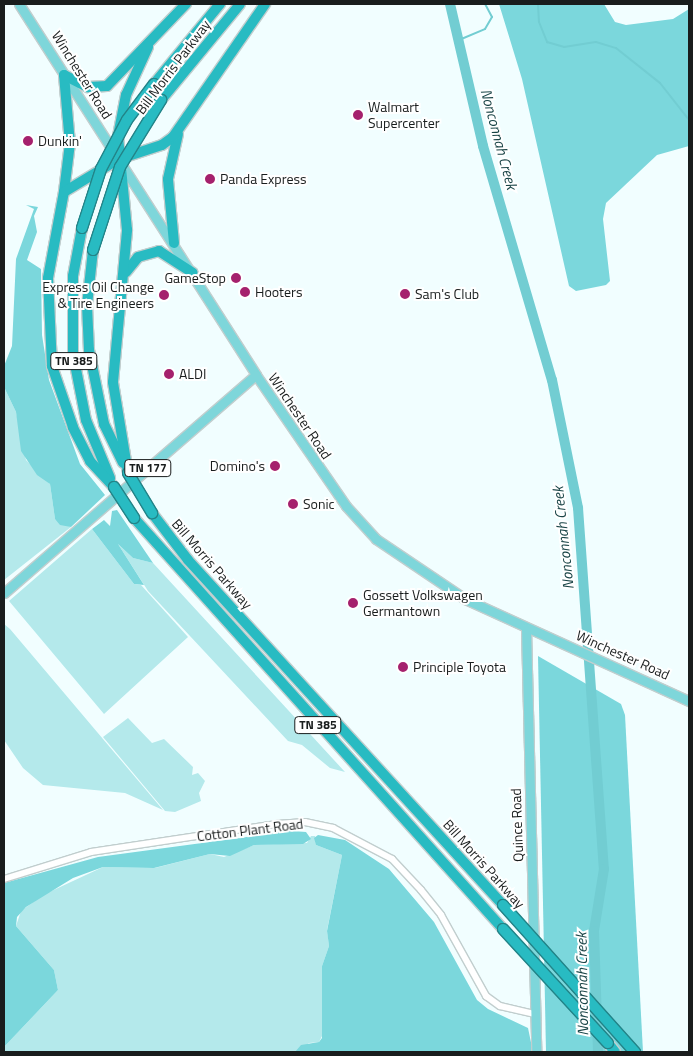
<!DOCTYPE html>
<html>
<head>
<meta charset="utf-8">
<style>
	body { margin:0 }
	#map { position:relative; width:693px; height:1056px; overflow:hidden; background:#f1feff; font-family:"Titillium Web",sans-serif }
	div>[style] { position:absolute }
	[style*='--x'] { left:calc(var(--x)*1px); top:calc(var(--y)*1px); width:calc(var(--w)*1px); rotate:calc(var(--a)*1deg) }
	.green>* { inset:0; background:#b4e9eb }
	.forest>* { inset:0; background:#7bd7dc }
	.stream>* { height:2px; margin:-1px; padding:0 1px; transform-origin:1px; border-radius:1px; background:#72cdd2 }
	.river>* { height:10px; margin:-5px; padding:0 5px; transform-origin:5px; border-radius:5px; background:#72cdd2 }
	.roads { filter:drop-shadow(1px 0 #c1cece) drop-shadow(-1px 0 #c1cece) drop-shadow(0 1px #c1cece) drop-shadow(0 -1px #c1cece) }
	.minor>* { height:6px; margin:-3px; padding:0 3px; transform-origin:3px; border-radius:3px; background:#fff }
	.major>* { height:9px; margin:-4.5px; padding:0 4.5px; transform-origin:4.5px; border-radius:4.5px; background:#7ed6da }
	.highway>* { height:10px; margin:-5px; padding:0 5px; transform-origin:5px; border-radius:5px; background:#28bbc2 }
	.bridges { filter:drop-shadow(1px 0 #238488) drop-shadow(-1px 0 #238488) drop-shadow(0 1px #238488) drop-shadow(0 -1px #238488) }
	.highway-bridge>* { height:10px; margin:-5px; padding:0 5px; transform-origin:5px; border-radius:5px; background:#28bbc2 }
	.dots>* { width:14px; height:14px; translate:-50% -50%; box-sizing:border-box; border:2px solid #fff; border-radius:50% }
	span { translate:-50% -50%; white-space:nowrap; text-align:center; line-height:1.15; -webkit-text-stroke:4px #fff; paint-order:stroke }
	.shield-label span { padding:1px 4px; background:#fff; border:1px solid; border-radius:4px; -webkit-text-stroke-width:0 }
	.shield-label { font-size:12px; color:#191d1d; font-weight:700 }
	.street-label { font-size:14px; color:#191d1d }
	.poi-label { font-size:14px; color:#191d1d }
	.left { translate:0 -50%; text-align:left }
	.right { translate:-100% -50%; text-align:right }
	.water-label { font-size:15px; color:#194446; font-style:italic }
	.frame { position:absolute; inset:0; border:5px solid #191d1d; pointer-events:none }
</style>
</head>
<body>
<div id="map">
	<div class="green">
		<i style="clip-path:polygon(4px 387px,16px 412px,26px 460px,50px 484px,55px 519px,71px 527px,4px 580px)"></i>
		<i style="clip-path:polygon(92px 529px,134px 584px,141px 585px,188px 637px,104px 714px,9px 601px)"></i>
		<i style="clip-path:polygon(118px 544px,133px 558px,153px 563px,345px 772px,330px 768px,302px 745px,288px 741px,148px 591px)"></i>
		<i style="clip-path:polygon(4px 624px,10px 629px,163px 810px,125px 793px,43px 785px,23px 768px,4px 740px)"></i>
		<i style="clip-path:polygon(128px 718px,152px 743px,164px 739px,193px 767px,192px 775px,198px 773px,205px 781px,199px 793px,201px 801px,175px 812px,165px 811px,103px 737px)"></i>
		<i style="clip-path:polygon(311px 836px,315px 836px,316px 845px,342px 855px,327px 930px,329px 946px,322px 966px,324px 1032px,319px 1042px,309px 1043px,295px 1052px,4px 1052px,4px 1047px,58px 990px,54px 970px,16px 926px,21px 911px,43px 895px,103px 867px,155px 868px,210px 854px,224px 857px,254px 845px,307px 843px)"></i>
	</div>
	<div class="forest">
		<i style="clip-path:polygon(499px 4px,604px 4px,615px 22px,626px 25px,673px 19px,689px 9px,689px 146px,657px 155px,606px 203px,603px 219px,610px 281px,606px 285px,576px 291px,569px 286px,522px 79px)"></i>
		<i style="clip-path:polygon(26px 205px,38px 207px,34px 216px,37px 232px,27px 260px,41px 269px,42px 335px,49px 380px,80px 464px,105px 495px,71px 527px,60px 525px,55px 519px,50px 484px,37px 475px,21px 451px,16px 412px,4px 387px,4px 366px,12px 346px,16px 259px,34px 209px)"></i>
		<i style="clip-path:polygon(117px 510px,153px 563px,133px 558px,118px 544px,144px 585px,134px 584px,92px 529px,104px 520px,110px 526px,112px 511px)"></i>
		<i style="clip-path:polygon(538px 656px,621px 704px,625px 715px,643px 1052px,546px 1052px)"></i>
		<i style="clip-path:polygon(291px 831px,306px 832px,311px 839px,303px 844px,254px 845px,230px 856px,210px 854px,154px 868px,103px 867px,73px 878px,26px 907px,17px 917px,16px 926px,54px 970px,58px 990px,4px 1047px,4px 883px,98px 857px)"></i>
		<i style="clip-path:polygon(318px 835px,345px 840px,389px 869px,434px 922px,477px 1000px,488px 1009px,528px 1028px,533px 1052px,295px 1052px,301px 1045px,319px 1042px,322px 1038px,322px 966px,329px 946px,327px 931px,342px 855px,316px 845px,314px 838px)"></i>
	</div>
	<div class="stream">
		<i style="--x:538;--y:4;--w:18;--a:87"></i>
		<i style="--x:539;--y:22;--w:22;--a:68"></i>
		<i style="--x:547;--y:42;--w:18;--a:16"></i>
		<i style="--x:564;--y:47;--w:32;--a:-9"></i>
		<i style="--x:596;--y:42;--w:21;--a:17"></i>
		<i style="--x:616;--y:48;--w:56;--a:38.5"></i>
		<i style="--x:660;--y:83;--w:47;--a:51.9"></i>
		<i style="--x:459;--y:40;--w:28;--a:-23"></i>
		<i style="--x:485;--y:29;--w:14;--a:-60"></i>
		<i style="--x:492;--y:17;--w:15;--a:-118"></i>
	</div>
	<div class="river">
		<i style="--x:450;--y:4;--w:146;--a:76.9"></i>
		<i style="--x:483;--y:146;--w:244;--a:73.6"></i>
		<i style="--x:552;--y:380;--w:131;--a:78.5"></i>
		<i style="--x:578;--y:508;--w:362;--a:85.9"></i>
		<i style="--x:604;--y:869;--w:63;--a:99.2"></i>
		<i style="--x:594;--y:931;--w:121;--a:88.1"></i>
	</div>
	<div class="roads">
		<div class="minor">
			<i style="--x:4;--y:879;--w:91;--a:-17.2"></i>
			<i style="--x:91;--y:852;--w:188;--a:-8.6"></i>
			<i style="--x:277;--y:824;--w:28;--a:-4"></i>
			<i style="--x:305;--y:822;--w:29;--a:12"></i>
			<i style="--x:333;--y:828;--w:67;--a:27.7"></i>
			<i style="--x:392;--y:859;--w:42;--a:46.9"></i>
			<i style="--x:421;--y:890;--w:32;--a:51"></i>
			<i style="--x:441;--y:915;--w:93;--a:60.9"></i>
			<i style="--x:486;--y:996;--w:17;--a:36"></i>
			<i style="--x:500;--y:1006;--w:36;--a:13"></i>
		</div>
		<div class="major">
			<i style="--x:19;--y:4;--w:440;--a:57.4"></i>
			<i style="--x:256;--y:375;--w:159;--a:55.5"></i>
			<i style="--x:346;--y:506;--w:45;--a:47.7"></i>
			<i style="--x:376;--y:539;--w:107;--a:34"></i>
			<i style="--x:465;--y:599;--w:246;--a:24.5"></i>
			<i style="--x:4;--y:593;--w:333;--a:-40.9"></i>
			<i style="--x:526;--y:628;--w:424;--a:88.6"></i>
		</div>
		<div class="highway">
			<i style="--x:64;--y:75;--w:27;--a:27"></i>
			<i style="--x:88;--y:87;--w:19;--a:-3"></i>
			<i style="--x:107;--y:86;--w:114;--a:-46.1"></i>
			<i style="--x:64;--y:75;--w:68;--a:85"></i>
			<i style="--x:70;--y:143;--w:49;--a:97"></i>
			<i style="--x:154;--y:84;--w:104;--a:-50.5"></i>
			<i style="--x:161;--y:100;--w:124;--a:-50.5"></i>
			<i style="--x:82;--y:228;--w:49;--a:100.6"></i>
			<i style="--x:73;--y:276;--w:78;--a:90"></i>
			<i style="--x:73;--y:354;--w:67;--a:78.9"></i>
			<i style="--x:86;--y:420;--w:63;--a:67.5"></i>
			<i style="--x:174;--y:243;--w:64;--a:-95.4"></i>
			<i style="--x:168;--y:179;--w:46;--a:-77.5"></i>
			<i style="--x:93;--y:250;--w:55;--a:96.2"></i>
			<i style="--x:87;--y:305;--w:45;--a:87.5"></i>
			<i style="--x:89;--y:350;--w:76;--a:78.5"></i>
			<i style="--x:104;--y:424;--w:43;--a:64"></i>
			<i style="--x:126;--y:272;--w:19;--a:-51"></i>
			<i style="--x:138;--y:257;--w:22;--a:-16"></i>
			<i style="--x:159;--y:251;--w:40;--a:32.9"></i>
			<i style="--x:128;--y:473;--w:92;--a:-99.4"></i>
			<i style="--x:113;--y:382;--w:153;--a:-84.7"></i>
			<i style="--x:127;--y:230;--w:94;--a:-95.5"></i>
			<i style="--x:118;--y:136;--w:42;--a:-79"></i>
			<i style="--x:126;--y:95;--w:53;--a:-65.4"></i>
			<i style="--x:114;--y:487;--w:35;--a:-133"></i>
			<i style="--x:90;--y:461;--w:38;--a:-117"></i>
			<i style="--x:73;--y:427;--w:65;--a:-109"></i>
			<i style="--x:52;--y:366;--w:88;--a:-92.6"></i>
			<i style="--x:48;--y:278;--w:87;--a:-79.5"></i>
			<i style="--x:64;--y:192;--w:64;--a:-31"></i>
			<i style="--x:119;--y:159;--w:45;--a:-18"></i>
			<i style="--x:162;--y:145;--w:14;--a:-36"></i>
			<i style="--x:173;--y:137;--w:162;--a:-55.3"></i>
			<i style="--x:152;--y:513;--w:59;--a:52.5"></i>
			<i style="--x:188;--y:560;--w:467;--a:47.6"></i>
			<i style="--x:134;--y:518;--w:552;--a:48.08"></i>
			<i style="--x:608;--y:1043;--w:11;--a:52"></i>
		</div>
	</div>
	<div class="bridges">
		<div class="highway-bridge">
			<i style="--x:82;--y:228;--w:62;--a:-72.1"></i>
			<i style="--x:101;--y:169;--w:55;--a:-62"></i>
			<i style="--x:127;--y:120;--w:45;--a:-53.1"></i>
			<i style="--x:93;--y:250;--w:87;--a:-72"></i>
			<i style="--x:120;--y:167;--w:79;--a:-58.5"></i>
			<i style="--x:128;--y:473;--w:47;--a:59"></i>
			<i style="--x:114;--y:487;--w:37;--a:57"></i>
			<i style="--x:503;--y:905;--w:198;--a:48.1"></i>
			<i style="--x:503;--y:929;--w:155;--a:47.4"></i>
		</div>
	</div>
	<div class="dots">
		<i style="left:358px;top:115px;background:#a5216d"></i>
		<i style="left:28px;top:141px;background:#a5216d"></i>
		<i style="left:210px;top:179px;background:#a5216d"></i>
		<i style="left:236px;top:278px;background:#a5216d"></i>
		<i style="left:245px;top:292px;background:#a5216d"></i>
		<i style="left:405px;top:294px;background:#a5216d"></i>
		<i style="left:164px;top:295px;background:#a5216d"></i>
		<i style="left:169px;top:374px;background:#a5216d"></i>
		<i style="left:275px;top:466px;background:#a5216d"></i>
		<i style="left:293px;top:504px;background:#a5216d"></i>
		<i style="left:353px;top:603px;background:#a5216d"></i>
		<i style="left:403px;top:667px;background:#a5216d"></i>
	</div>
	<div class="shield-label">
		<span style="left:74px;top:361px">TN 385</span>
		<span style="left:148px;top:468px">TN 177</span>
		<span style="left:318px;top:725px">TN 385</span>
	</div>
	<div class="street-label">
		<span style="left:173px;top:67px;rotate:-53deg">Bill Morris Parkway</span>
		<span style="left:82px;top:75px;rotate:58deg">Winchester Road</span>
		<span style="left:300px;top:416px;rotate:56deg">Winchester Road</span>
		<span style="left:212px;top:564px;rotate:49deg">Bill Morris Parkway</span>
		<span style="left:623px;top:655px;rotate:24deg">Winchester Road</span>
		<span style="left:517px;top:825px;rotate:-92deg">Quince Road</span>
		<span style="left:250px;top:830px;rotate:-7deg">Cotton Plant Road</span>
		<span style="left:484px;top:864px;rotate:48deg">Bill Morris Parkway</span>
	</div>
	<div class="poi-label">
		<span class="left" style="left:368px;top:115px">Walmart<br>Supercenter</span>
		<span class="left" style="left:38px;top:141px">Dunkin'</span>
		<span class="left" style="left:220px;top:179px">Panda Express</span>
		<span class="right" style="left:226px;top:278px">GameStop</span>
		<span class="right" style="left:154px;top:295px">Express Oil Change<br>&amp; Tire Engineers</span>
		<span class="left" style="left:255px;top:292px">Hooters</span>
		<span class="left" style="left:415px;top:294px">Sam's Club</span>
		<span class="left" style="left:179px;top:374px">ALDI</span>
		<span class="right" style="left:265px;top:466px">Domino's</span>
		<span class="left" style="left:303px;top:504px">Sonic</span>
		<span class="left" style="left:363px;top:603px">Gossett Volkswagen<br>Germantown</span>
		<span class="left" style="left:413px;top:667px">Principle Toyota</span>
	</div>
	<div class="water-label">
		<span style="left:499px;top:139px;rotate:75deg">Nonconnah Creek</span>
		<span style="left:563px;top:538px;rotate:-96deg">Nonconnah Creek</span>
		<span style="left:582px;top:984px;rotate:-91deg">Nonconnah Creek</span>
	</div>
	<div class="frame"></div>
</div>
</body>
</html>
